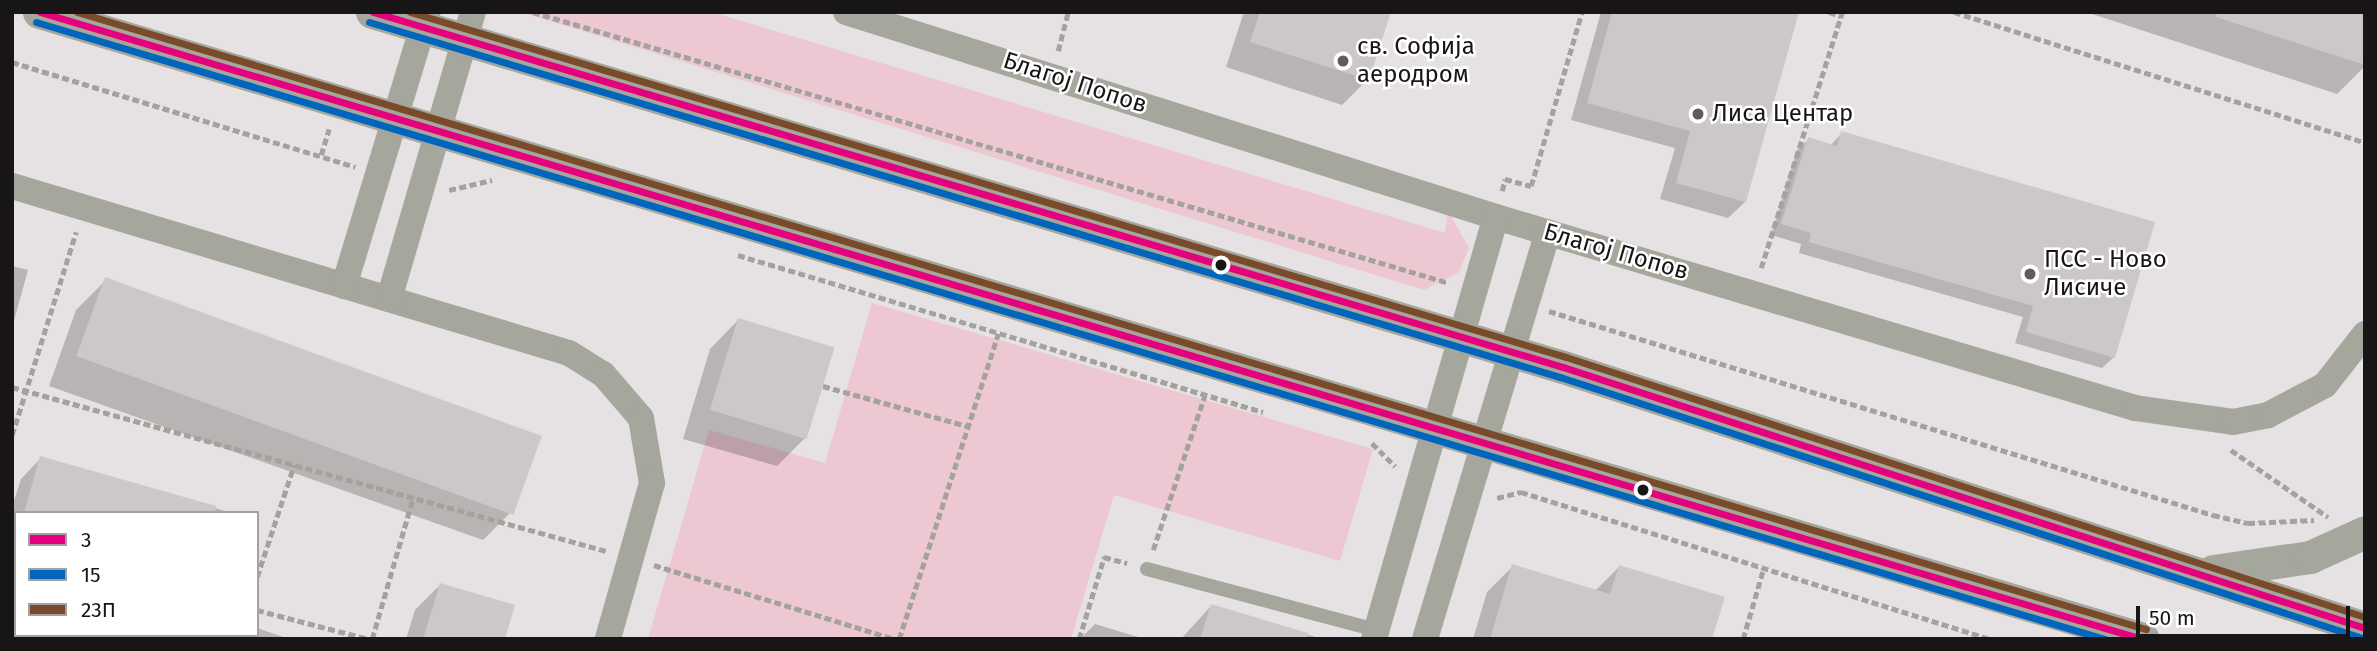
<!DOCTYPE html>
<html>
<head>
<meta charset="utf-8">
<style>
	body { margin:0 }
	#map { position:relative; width:2377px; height:651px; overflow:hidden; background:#e6e1e2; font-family:"Fira Sans",sans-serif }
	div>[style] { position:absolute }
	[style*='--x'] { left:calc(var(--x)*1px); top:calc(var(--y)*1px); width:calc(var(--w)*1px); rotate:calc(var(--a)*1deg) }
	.green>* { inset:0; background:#edc7d2 }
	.shadow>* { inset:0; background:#0003 }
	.building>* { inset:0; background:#ccc8c9; transform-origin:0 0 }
	.path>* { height:4.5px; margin-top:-2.25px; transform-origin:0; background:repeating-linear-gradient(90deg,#a3a29c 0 7px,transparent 0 10.5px) }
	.service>* { height:14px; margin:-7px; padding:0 7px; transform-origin:7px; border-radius:7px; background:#a5a69c }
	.minor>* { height:26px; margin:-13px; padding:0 13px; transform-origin:13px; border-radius:13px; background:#a5a69c }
	.tertiary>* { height:33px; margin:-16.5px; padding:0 16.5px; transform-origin:16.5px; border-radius:16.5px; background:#a5a69c }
	.bus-1>* { height:7px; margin:-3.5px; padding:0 3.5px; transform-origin:3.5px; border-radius:3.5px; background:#e5007d }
	.bus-2>* { height:7px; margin:-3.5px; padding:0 3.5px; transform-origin:3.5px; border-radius:3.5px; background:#0065bd }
	.bus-3>* { height:7px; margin:-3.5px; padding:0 3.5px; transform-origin:3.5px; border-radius:3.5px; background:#7a4b2a }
	.dots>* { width:19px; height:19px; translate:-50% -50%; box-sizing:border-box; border:4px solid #fff; border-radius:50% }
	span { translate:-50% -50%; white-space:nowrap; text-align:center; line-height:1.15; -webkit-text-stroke:5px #fff; paint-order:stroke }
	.poi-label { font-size:24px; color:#181516 }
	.left { translate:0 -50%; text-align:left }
	.street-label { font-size:24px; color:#181516 }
	.frame { position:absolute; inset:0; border:14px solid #181516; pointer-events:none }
	.legend { position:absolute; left:14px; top:511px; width:245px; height:126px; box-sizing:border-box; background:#fff; border:2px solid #a3a1a2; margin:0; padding:9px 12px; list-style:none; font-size:21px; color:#181516 }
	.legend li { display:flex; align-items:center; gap:14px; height:35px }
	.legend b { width:35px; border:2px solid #a3a1a2 }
	.scale { position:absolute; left:2136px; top:606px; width:214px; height:32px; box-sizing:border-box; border:4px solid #181516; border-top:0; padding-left:9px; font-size:21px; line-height:24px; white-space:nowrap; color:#181516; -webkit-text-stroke:5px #fff; paint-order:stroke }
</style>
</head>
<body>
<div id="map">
	<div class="green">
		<i style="clip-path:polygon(521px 12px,712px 12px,1445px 233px,1448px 211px,1469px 248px,1459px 272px,1424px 290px)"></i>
		<i style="clip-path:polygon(872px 303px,1373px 449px,1340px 561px,1114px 495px,1071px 639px,648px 639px,709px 430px,825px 463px)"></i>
		<i style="clip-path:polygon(12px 586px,16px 635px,159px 639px,12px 639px)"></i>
	</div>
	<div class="shadow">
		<i style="clip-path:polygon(1244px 12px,1389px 12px,1368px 79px,1342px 105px,1226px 67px)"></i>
		<i style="clip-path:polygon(1601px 12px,1788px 12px,1745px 202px,1728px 218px,1660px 199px,1675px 148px,1571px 120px)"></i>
		<i style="clip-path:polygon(2086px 12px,2365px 12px,2365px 66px,2337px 94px)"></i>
		<i style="clip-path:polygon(1842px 133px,2114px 357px,2102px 368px,2015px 343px,2023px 317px,1799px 253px,1801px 244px,1771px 235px,1797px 150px,1809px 139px,1830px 146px)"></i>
		<i style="clip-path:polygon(12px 266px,28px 270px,12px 328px)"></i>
		<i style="clip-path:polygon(106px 280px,513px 510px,483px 540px,49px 386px,76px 310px)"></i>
		<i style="clip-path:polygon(738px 320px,806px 437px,777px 466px,683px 439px,710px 349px)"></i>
		<i style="clip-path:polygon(41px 458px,232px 513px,16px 513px,12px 551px,12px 507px,21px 479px)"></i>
		<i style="clip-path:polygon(1513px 566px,1595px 591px,1619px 567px,1710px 639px,1473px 639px,1487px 592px)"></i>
		<i style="clip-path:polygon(440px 585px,503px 639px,406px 639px,415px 610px)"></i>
		<i style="clip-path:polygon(1211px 606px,1319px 638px,1318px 639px,1181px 639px)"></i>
		<i style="clip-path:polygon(1095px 624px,1145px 639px,1080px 639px)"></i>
		<i style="clip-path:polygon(257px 628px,289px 639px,180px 639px,257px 635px)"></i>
		<i style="clip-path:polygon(72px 635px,128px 635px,140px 639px,68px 639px)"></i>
	</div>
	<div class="building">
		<i style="clip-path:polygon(1260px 12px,1391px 12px,1369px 80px,1250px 42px)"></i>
		<i style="clip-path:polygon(1612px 12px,1799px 12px,1746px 202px,1676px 183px,1690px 131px,1587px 103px)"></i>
		<i style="clip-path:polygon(2217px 12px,2365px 12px,2365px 65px,2216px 17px)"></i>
		<i style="clip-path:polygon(1841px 131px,2155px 222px,2115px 358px,2026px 332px,2033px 306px,1809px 242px,1811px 233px,1781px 224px,1808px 137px,1837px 146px)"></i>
		<i style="left:105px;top:277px;width:465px;height:84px;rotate:20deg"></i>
		<i style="left:738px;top:318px;width:101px;height:96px;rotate:17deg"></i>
		<i style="clip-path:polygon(40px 456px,216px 506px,215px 513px,24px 513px)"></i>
		<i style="clip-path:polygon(1512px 564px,1610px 594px,1619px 565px,1725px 597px,1712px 639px,1490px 639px)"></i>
		<i style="clip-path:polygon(440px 583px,515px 605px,505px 639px,423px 639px)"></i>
		<i style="clip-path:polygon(1211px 604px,1308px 633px,1307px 639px,1200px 639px)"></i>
	</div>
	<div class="path">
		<i style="--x:533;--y:12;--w:955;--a:16.48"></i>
		<i style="--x:1829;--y:12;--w:13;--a:18"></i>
		<i style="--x:1954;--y:12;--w:431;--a:17.6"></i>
		<i style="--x:1058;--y:51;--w:40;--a:-75.6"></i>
		<i style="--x:12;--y:62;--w:359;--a:17"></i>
		<i style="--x:321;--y:155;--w:27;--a:-73"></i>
		<i style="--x:449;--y:190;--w:44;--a:-13.1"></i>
		<i style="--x:1502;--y:191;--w:12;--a:-76"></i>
		<i style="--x:1505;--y:179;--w:27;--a:15"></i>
		<i style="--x:1531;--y:186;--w:181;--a:-73.7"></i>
		<i style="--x:738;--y:255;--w:548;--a:16.65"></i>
		<i style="--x:1761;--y:268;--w:269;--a:-72.4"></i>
		<i style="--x:1549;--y:311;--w:695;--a:17.08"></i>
		<i style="--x:2213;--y:515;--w:36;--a:13"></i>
		<i style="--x:2248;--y:523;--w:66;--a:-2.6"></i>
		<i style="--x:823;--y:386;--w:149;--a:15.5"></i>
		<i style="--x:12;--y:387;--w:616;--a:15.43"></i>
		<i style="--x:12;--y:435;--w:213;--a:-72.5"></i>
		<i style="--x:1372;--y:443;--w:33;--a:45"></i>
		<i style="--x:2231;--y:450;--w:118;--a:34.6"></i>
		<i style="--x:1497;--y:498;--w:25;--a:-14"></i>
		<i style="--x:1521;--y:492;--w:491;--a:17.4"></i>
		<i style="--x:12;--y:547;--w:4;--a:14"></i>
		<i style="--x:1153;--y:550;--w:163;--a:-71.5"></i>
		<i style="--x:654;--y:565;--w:251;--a:17.1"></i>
		<i style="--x:257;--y:577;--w:118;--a:-71.7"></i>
		<i style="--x:257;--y:610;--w:115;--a:14.6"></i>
		<i style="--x:177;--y:639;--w:4;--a:-76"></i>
		<i style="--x:372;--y:639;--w:147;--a:-73.8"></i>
		<i style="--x:899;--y:639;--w:321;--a:-72"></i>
		<i style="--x:1079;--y:639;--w:86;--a:-73"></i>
		<i style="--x:1104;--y:557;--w:24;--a:15"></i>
		<i style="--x:1743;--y:639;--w:72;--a:-73.8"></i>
	</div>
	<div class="service">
		<i style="--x:1147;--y:569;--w:237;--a:14.9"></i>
	</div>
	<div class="minor">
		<i style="--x:846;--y:12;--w:682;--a:17.5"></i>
		<i style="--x:1496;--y:217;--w:667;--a:16.64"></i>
		<i style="--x:2135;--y:408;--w:99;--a:8.1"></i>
		<i style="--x:2233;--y:422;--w:36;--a:-11"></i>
		<i style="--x:2268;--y:415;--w:64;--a:-27.8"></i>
		<i style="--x:2325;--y:385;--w:65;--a:-51.9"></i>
		<i style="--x:12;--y:186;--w:581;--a:16.69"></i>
		<i style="--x:569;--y:353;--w:40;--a:32"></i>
		<i style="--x:603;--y:374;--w:58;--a:49.2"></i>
		<i style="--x:641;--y:418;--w:66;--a:80.4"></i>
		<i style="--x:652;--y:483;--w:162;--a:105.8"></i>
		<i style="--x:344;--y:286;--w:286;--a:-73.1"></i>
		<i style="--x:389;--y:299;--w:299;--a:-73.7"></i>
		<i style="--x:1374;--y:639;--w:439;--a:-73.9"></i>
		<i style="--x:1425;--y:639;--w:425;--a:-73.2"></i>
	</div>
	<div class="tertiary">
		<i style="--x:39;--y:12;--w:2195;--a:16.59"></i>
		<i style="--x:372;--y:12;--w:1243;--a:16.6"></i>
		<i style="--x:1563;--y:367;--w:843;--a:18.03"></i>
		<i style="--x:2213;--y:571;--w:98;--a:-8.2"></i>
		<i style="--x:2310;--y:557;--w:60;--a:-24.4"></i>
	</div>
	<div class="bus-1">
		<i style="--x:40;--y:12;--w:2194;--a:16.61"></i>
		<i style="--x:373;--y:12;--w:1242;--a:16.61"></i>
		<i style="--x:1563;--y:367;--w:843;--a:18.03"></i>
	</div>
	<div class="bus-2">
		<i style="--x:36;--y:22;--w:2159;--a:16.61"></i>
		<i style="--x:369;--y:22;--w:1243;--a:16.6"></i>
		<i style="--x:1560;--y:377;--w:843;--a:18.03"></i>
	</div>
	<div class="bus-3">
		<i style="--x:77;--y:12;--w:2159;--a:16.61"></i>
		<i style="--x:410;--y:12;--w:1206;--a:16.62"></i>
		<i style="--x:1566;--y:357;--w:840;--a:18.03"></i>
	</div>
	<div class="dots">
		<i style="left:1343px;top:61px;background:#605c5d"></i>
		<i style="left:1698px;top:114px;background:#605c5d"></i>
		<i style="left:1221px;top:265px;background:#181516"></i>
		<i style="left:2030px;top:274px;background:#605c5d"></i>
		<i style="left:1643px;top:490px;background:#181516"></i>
	</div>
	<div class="poi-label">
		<span class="left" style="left:1357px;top:61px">св. Софија<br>аеродром</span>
		<span class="left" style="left:1712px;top:114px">Лиса Центар</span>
		<span class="left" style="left:2044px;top:274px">ПСС - Ново<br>Лисиче</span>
	</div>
	<div class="street-label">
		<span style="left:1075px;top:83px;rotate:18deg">Благој Попов</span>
		<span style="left:1616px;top:252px;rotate:16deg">Благој Попов</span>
	</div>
	<div class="frame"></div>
	<ul class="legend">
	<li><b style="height:9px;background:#e5007d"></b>3</li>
	<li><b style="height:9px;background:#0065bd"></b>15</li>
	<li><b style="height:9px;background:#7a4b2a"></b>23П</li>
	</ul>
	<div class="scale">50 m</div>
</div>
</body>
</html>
